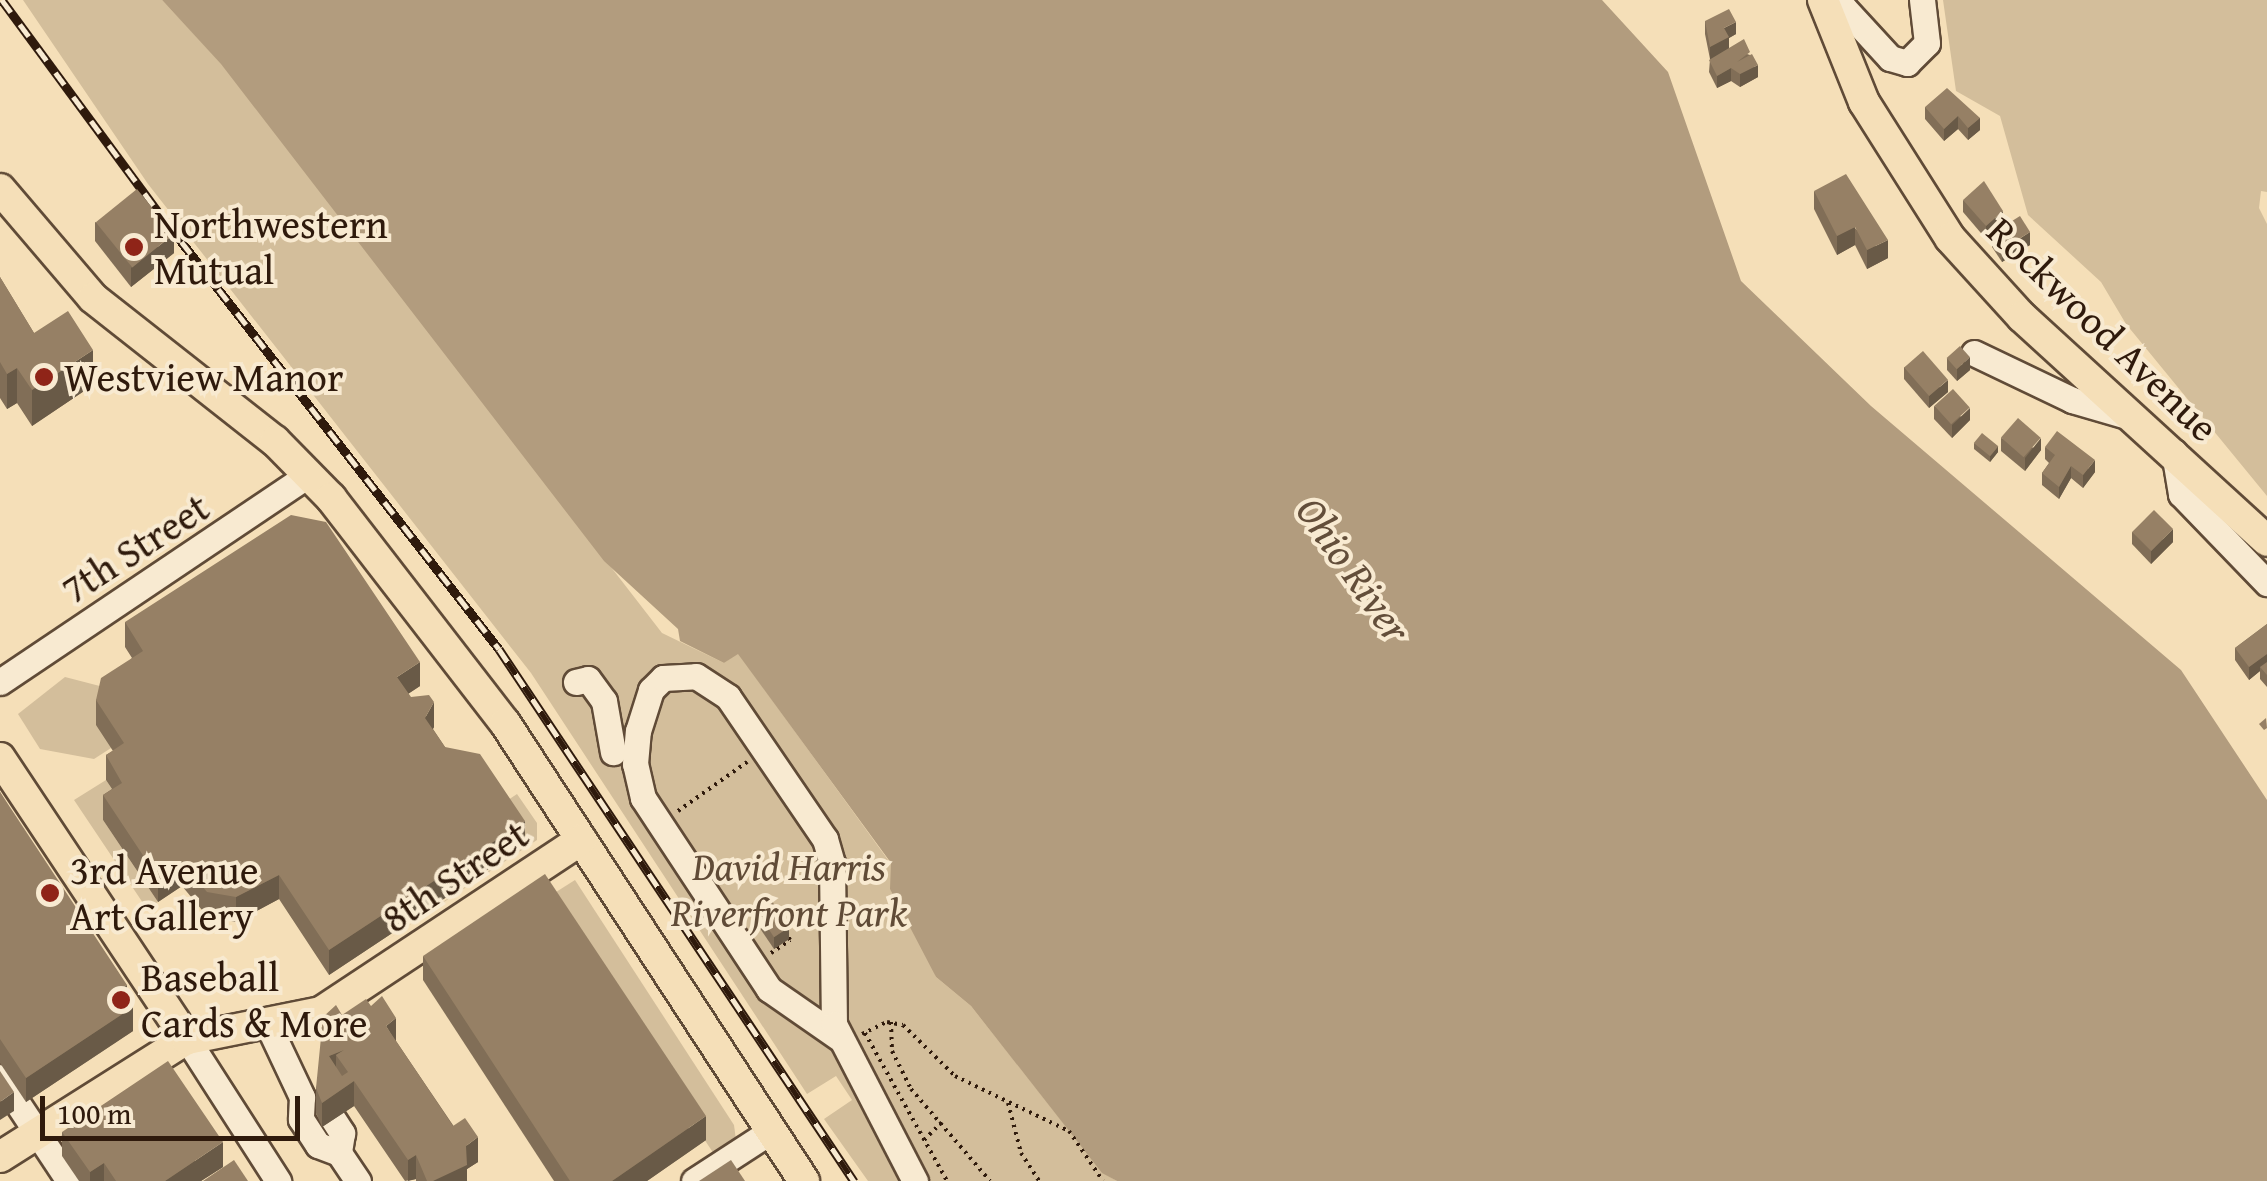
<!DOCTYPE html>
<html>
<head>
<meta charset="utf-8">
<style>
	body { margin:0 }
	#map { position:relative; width:2267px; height:1181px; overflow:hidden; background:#f5dfb8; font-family:"Gentium Book Plus",serif }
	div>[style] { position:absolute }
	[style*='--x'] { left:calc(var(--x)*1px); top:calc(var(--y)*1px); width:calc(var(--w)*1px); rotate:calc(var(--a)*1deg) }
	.green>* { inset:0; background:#d3be9b }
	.water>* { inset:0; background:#b29c7e }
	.path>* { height:4px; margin-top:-2px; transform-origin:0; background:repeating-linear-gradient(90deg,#2f1a0c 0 2.5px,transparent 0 7.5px) }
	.roads { filter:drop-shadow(2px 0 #604b37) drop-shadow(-2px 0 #604b37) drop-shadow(0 2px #604b37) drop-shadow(0 -2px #604b37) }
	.minor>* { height:25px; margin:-12.5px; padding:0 12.5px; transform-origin:12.5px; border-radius:12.5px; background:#f8ead1 }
	.major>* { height:30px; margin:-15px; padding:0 15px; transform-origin:15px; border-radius:15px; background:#f5dfb8 }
	.rail>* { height:9px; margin-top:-4.5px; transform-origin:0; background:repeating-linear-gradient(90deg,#f8ead1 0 15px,#2f1a0c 0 30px); box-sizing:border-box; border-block:2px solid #2f1a0c }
	.wall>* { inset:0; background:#816e57 }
	.shaded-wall>* { inset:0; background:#695a47 }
	.building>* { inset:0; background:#968065; transform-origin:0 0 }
	.dots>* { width:28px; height:28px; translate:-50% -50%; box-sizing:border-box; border:5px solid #f8ead1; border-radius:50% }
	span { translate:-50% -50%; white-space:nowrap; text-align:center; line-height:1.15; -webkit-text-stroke:8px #f8ead1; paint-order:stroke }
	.poi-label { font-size:40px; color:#2f1a0c }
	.left { translate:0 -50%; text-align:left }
	.street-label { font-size:40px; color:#2f1a0c }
	.park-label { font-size:40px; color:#604b37; font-style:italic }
	.water-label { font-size:42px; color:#634e3a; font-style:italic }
	.scale { position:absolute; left:40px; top:1096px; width:260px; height:45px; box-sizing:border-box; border:5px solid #2f1a0c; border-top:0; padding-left:12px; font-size:30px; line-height:35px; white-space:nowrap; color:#2f1a0c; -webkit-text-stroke:8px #f8ead1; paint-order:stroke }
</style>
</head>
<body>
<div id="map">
	<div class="green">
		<i style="clip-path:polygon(23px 0,162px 0,221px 63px,662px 633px,724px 663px,738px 653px,891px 864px,936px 977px,971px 1006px,1102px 1172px,1117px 1181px,868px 1181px,824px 1119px,852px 1100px,836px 1076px,807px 1094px,531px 673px,148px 184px)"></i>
		<i style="clip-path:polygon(1943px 0,2267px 0,2267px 192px,2261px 191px,2259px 208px,2267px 224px,2267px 496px,2126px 324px,2101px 282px,2028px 215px,2000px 116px,1956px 91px)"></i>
		<i style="clip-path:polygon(65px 677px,119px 691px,111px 748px,94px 759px,40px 749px,18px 714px)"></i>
		<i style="clip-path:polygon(106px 780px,121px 803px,103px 820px,158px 902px,147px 909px,74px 800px)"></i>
		<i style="clip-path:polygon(517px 794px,537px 823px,537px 840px,384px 942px,525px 846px,499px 806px)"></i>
		<i style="clip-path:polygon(575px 880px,734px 1125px,736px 1140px,714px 1154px,545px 899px)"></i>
	</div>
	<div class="water">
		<i style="clip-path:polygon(162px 0,1602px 0,1668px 72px,1741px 281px,1871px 406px,2181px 670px,2267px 800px,2267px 1181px,1117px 1181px,1102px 1173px,971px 1006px,936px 977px,890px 889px,891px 863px,738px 654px,724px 663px,680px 641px,678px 629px,604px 561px,221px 64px)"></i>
	</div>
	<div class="path">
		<i style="--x:678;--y:811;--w:85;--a:-35.4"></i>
		<i style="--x:771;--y:953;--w:23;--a:-34"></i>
		<i style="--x:790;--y:940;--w:7;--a:-117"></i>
		<i style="--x:891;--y:1022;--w:29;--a:88"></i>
		<i style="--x:892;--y:1051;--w:42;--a:63.4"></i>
		<i style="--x:911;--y:1089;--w:121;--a:49.3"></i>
		<i style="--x:865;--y:1033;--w:169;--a:61"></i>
		<i style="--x:862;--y:1034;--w:28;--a:-26"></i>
		<i style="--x:887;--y:1022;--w:16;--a:11"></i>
		<i style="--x:903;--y:1025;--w:73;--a:44.4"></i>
		<i style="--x:955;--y:1076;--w:127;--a:25.8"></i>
		<i style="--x:1069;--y:1131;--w:60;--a:55.8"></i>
		<i style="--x:1008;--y:1103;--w:52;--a:75.4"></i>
		<i style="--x:1021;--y:1153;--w:33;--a:57"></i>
		<i style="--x:924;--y:1140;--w:25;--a:-45"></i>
	</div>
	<div class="roads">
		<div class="minor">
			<i style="--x:1824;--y:1;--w:21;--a:19"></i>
			<i style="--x:1844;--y:8;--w:68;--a:47.4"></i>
			<i style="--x:1890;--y:58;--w:18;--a:16"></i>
			<i style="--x:1907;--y:63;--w:28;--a:-45"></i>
			<i style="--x:1927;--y:43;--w:43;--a:-96.6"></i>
			<i style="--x:1974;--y:353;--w:109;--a:25.6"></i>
			<i style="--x:2072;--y:400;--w:60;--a:16.3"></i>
			<i style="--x:2174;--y:452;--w:43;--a:80.5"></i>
			<i style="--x:2181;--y:494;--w:124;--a:46"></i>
			<i style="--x:0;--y:682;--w:373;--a:-33.9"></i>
			<i style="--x:576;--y:682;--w:12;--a:-14"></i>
			<i style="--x:588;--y:679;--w:27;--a:54"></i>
			<i style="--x:604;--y:701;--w:52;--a:80"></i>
			<i style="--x:268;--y:1025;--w:80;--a:64.7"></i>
			<i style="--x:302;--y:1097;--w:22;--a:93"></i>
			<i style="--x:301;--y:1119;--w:31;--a:57"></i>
			<i style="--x:318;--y:1145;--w:22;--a:21"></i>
			<i style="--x:339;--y:1153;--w:34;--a:56"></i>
			<i style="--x:838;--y:1037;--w:84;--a:-145.2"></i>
			<i style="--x:769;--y:989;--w:229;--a:-123.4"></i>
			<i style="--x:643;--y:798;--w:35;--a:-103"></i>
			<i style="--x:635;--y:764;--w:33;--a:-85"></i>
			<i style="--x:638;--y:731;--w:43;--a:-72.4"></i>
			<i style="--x:651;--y:690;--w:17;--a:-45"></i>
			<i style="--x:663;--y:678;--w:33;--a:-3"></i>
			<i style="--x:696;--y:676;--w:38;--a:33"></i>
			<i style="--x:728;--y:697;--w:172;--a:55.7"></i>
			<i style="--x:825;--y:839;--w:25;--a:74"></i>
			<i style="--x:832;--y:863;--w:161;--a:89.3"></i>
			<i style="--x:834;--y:1024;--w:177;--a:62.7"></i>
			<i style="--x:187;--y:1039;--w:169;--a:57.3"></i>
			<i style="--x:0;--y:1077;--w:125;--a:56.4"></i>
			<i style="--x:333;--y:1119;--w:17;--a:57"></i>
			<i style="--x:342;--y:1133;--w:20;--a:99"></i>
			<i style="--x:694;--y:1181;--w:92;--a:-33"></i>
		</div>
		<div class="major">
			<i style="--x:1823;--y:0;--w:110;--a:68.1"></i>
			<i style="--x:1864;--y:102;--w:161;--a:57.7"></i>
			<i style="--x:1950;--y:238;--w:107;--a:47.7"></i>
			<i style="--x:2022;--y:317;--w:332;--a:42.4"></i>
			<i style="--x:0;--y:189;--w:143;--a:49.5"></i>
			<i style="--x:93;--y:298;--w:231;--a:38.2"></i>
			<i style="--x:275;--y:441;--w:80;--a:45.5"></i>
			<i style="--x:331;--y:498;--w:284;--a:52.3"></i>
			<i style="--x:505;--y:723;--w:547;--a:56.86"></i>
			<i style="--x:0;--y:758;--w:338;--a:56.4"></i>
			<i style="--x:0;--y:1157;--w:221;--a:-32.3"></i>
			<i style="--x:187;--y:1039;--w:137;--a:-11.4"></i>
			<i style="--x:321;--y:1012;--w:312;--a:-33.5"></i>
		</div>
	</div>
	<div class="rail">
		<i style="--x:2;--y:0;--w:271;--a:53.6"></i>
		<i style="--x:163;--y:218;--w:546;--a:52.06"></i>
		<i style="--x:499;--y:649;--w:640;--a:56.29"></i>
	</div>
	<div class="wall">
		<i style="clip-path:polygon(1705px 21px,1736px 34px,1729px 38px,1729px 48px,1750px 55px,1758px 77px,1740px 87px,1731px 81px,1717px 88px,1709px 72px,1710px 59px,1705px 34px)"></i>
		<i style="clip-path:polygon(1925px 107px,1980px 118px,1980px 130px,1968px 140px,1958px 129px,1944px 141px,1925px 119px)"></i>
		<i style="clip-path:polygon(1814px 191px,1888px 258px,1867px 269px,1855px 245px,1837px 255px,1814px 209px)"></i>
		<i style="clip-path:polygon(1963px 200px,2003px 223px,1986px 239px,1963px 212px)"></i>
		<i style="clip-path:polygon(95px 222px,174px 253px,131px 287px,95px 241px)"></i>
		<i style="clip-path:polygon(1992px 234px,2030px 245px,2002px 262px,1992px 247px)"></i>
		<i style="clip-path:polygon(0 277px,34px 333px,93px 385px,32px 426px,17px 403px,7px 409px,0 398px)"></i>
		<i style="clip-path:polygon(1947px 358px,1970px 370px,1957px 381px,1947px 370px)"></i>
		<i style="clip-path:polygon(1904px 367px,1948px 392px,1929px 408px,1904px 379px)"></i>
		<i style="clip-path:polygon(1934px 406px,1970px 420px,1952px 438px,1934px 419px)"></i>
		<i style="clip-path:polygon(2001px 438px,2041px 450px,2025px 471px,2001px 451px)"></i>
		<i style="clip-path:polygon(1974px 443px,1998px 452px,1990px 462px,1974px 449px)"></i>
		<i style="clip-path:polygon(2045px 447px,2095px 472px,2083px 488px,2071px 478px,2059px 499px,2042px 485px,2042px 473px,2049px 463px,2045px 459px)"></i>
		<i style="clip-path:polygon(2132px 532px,2173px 542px,2151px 564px,2132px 544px)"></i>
		<i style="clip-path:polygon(125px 622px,420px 686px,408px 694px,434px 727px,433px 729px,445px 747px,525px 845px,329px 975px,279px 899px,236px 922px,207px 916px,182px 886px,158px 902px,103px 820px,103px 795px,112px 789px,106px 780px,106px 755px,113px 751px,96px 725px,96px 700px,132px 658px,125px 647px)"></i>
		<i style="clip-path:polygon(2267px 624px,2267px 687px,2260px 679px,2260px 671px,2249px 680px,2235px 660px,2235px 648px)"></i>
		<i style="clip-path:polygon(0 792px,127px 1002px,133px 1031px,26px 1102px,0 1063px)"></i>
		<i style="clip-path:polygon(755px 908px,789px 939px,774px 949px,755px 921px)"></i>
		<i style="clip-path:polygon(423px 956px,706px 1140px,647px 1181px,554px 1181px,423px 980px)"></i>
		<i style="clip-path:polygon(342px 1015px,396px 1041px,478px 1162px,467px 1169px,467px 1181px,416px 1181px,416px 1179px,405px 1181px,354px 1106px,322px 1127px,316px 1113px,316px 1088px)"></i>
		<i style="clip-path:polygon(62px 1132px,223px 1167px,201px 1181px,79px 1181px,62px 1156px)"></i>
	</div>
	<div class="shaded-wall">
		<i style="clip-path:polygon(1736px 22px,1736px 34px,1729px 38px,1729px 50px,1710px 60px,1710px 47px,1724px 28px)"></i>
		<i style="clip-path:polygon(1758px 65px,1758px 77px,1740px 87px,1740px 74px)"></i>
		<i style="clip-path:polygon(1731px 68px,1731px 81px,1717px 88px,1717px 76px)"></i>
		<i style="clip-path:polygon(1958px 116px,1958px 129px,1944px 141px,1944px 129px)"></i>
		<i style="clip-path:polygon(1980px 118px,1980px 130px,1968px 140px,1968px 128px)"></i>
		<i style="clip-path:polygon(2003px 211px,2003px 223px,1986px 239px,1986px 226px)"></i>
		<i style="clip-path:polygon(1855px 227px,1855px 245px,1837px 255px,1837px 236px)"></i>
		<i style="clip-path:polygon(2030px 232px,2030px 245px,2002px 262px,2002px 250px)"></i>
		<i style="clip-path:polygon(174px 234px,174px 253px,131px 287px,131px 268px)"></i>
		<i style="clip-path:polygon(1888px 240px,1888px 258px,1867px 269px,1867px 250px)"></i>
		<i style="clip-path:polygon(93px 350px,93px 385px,32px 426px,32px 390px)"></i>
		<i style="clip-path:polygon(1970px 357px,1970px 370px,1957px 381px,1957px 369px)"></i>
		<i style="clip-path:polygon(17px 368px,17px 403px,7px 409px,7px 374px)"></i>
		<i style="clip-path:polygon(1948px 380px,1948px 392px,1929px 408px,1929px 396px)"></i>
		<i style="clip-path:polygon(1970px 408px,1970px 420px,1952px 438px,1952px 425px)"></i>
		<i style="clip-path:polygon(2041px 438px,2041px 450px,2025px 471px,2025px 458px)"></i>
		<i style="clip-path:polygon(1998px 446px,1998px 452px,1990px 462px,1990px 455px)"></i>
		<i style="clip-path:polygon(2095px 460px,2095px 472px,2083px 488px,2083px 475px)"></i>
		<i style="clip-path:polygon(2071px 466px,2071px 478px,2059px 499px,2059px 487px)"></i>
		<i style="clip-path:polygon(2173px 529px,2173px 542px,2151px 564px,2151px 551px)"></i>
		<i style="clip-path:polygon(2267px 654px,2267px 666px,2260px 667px,2260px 671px,2249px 680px,2249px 667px)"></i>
		<i style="clip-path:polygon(420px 662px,420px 686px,397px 701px,397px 677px)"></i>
		<i style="clip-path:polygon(434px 702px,434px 727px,425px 742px,425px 718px)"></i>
		<i style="clip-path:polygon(525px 821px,525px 845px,329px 975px,329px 950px)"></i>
		<i style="clip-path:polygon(182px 862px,182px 886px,158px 902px,158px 878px)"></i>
		<i style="clip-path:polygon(279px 875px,279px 899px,236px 922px,236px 897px)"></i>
		<i style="clip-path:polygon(789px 927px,789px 939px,774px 949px,774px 937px)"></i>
		<i style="clip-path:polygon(127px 985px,127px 1009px,115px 992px)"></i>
		<i style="clip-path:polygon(133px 1007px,133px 1031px,26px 1102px,26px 1078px)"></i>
		<i style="clip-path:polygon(396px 1018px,396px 1043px,386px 1026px)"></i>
		<i style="clip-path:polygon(344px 1050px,336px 1055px,336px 1078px,329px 1056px)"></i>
		<i style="clip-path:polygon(354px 1081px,354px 1106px,322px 1127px,322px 1103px)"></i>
		<i style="clip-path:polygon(14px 1092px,14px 1111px,0 1120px,0 1102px)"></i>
		<i style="clip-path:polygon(706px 1116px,706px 1140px,647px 1181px,612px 1181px)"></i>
		<i style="clip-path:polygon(478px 1137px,478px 1162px,467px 1169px,467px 1181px,433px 1181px,466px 1146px)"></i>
		<i style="clip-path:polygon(223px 1142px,223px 1167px,201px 1181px,165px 1181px)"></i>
		<i style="clip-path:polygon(416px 1155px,416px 1179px,408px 1181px,408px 1160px)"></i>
		<i style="clip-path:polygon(104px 1163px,104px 1181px,90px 1181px,90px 1172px)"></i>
	</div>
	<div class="building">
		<i style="clip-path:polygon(1729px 9px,1736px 22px,1724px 28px,1729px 37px,1710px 47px,1705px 21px)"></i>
		<i style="clip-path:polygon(1744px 39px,1750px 52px,1737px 62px,1752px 54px,1758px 65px,1740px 74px,1731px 68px,1717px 76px,1709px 60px)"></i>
		<i style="clip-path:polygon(1947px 88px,1980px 118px,1968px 128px,1958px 116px,1944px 129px,1925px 107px)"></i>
		<i style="clip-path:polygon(1846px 174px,1888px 240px,1867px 250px,1855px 227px,1837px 236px,1814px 191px)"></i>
		<i style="clip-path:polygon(1984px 181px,2003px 211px,1986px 226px,1963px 200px)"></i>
		<i style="left:137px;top:189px;width:58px;height:53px;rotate:51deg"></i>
		<i style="left:2020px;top:216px;width:19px;height:33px;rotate:58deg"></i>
		<i style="clip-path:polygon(0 277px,34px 333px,68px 311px,93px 350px,32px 390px,17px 368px,7px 374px,0 362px)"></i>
		<i style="left:1960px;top:346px;width:15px;height:18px;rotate:48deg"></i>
		<i style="left:1923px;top:351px;width:38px;height:25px;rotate:49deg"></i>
		<i style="left:1953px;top:389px;width:25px;height:25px;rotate:48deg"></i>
		<i style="left:2018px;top:418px;width:30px;height:26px;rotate:41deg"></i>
		<i style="clip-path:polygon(2057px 431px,2095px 460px,2083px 475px,2071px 466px,2059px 487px,2042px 473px,2055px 455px,2045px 447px)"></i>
		<i style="left:1982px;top:433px;width:21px;height:13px;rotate:39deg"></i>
		<i style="left:2154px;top:510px;width:27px;height:31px;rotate:45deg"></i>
		<i style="clip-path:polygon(291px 515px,326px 522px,420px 662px,397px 677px,411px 697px,429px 695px,434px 702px,425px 718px,445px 747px,480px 754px,525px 821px,329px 950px,279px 875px,236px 897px,207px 892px,182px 862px,158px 878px,103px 795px,122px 783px,106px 755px,124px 743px,96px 700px,101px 678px,143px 651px,125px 622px)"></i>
		<i style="clip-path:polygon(2267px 624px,2267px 654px,2249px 667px,2235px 648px)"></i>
		<i style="clip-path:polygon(2267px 662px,2267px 675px,2260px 667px)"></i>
		<i style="clip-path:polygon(2266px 718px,2267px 728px,2264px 730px,2259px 724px)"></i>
		<i style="clip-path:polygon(0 792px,127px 985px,115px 992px,133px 1007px,26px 1078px,0 1039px)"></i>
		<i style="clip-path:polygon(545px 874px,706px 1116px,612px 1181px,570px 1181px,423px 956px)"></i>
		<i style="left:770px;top:898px;width:35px;height:18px;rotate:57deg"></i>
		<i style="clip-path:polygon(evenodd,382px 996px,396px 1018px,386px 1026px,453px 1126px,465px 1118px,478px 1137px,466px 1146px,467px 1165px,433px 1181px,427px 1181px,416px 1155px,408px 1160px,354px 1081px,322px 1103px,316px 1088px,323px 1017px,336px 1005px,342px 1015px,366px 999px,371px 1006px,382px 996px,344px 1050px,336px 1055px,348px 1072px,342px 1076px,329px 1056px,344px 1050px)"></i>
		<i style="clip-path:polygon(168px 1061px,223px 1142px,165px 1181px,116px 1181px,104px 1163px,90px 1172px,62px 1132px)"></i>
		<i style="clip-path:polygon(0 1071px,14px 1092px,0 1102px)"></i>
		<i style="clip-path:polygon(234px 1160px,248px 1181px,203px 1181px)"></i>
		<i style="clip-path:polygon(731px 1160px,745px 1181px,699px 1181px)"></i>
	</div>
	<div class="dots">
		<i style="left:134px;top:247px;background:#8f2418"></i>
		<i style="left:44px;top:377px;background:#8f2418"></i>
		<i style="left:50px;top:893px;background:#8f2418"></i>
		<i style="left:121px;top:1000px;background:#8f2418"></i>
	</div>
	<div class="poi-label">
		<span class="left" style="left:154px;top:247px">Northwestern<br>Mutual</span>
		<span class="left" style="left:64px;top:377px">Westview Manor</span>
		<span class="left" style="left:70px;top:893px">3rd Avenue<br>Art Gallery</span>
		<span class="left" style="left:141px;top:1000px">Baseball<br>Cards &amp; More</span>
	</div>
	<div class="street-label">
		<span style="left:2103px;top:329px;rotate:44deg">Rockwood Avenue</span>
		<span style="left:135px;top:548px;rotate:-33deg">7th Street</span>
		<span style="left:455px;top:876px;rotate:-34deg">8th Street</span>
	</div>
	<div class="park-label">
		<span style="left:789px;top:889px">David Harris<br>Riverfront Park</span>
	</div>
	<div class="water-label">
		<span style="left:1354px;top:569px;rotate:55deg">Ohio River</span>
	</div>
	<div class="scale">100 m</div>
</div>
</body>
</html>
